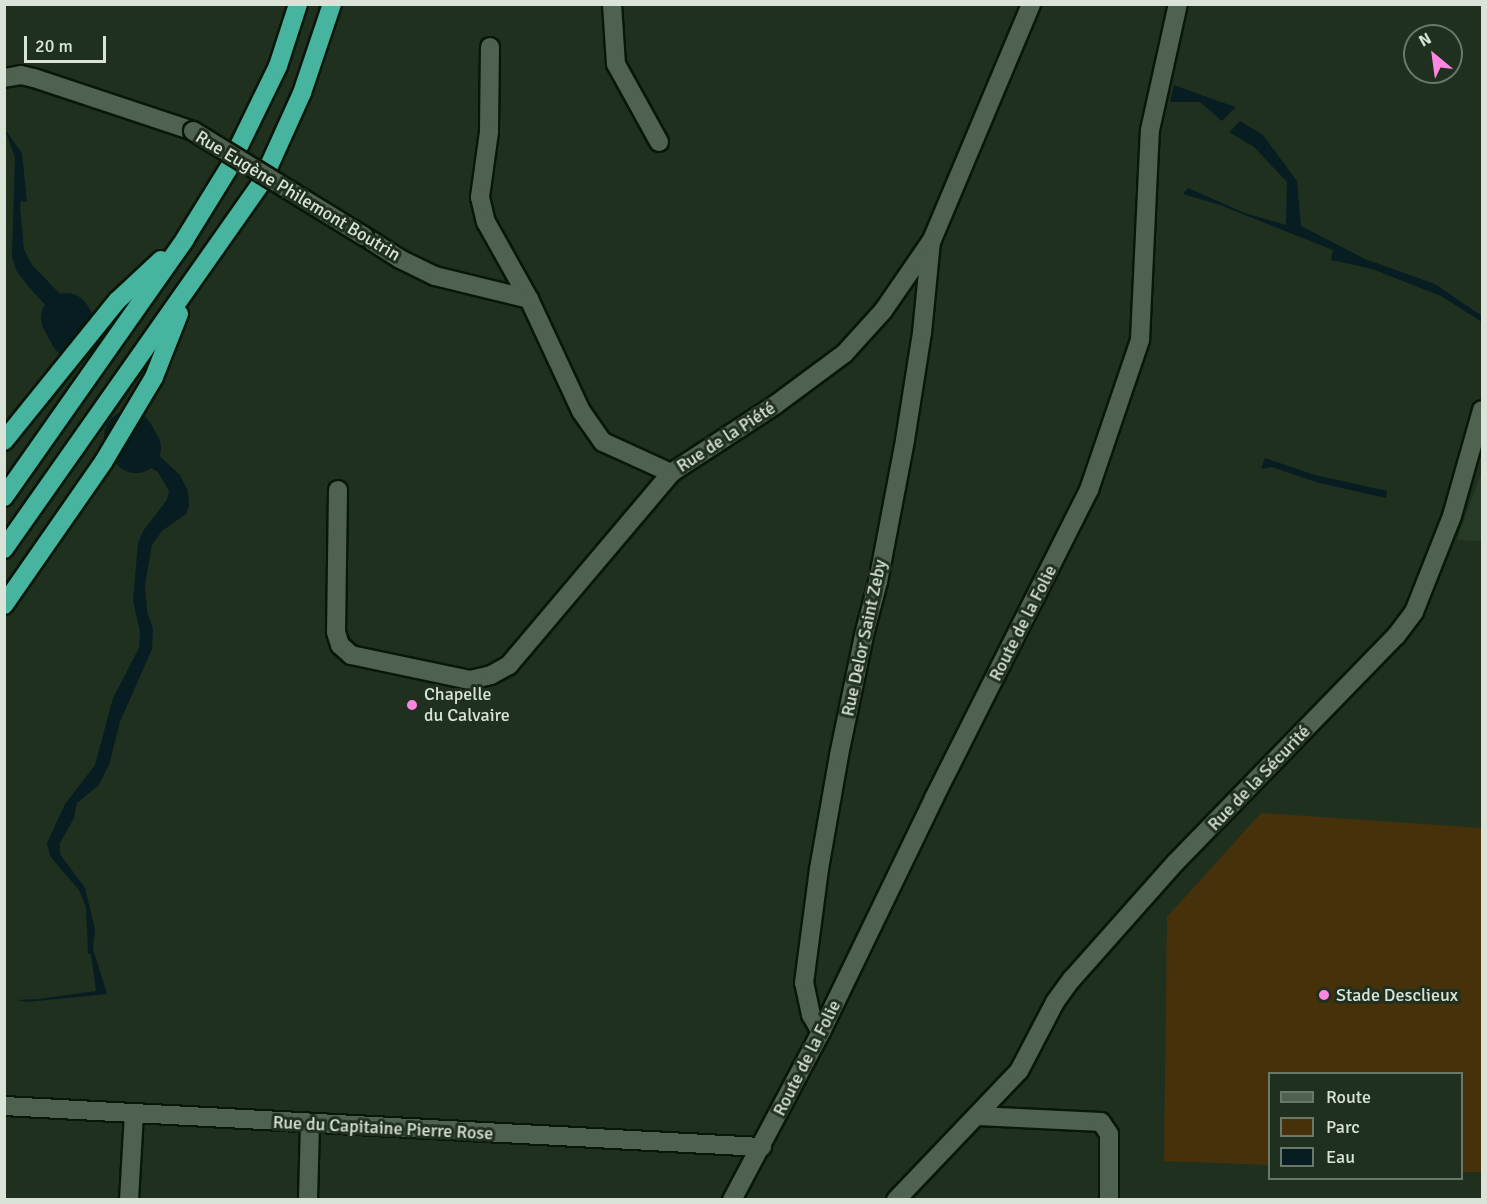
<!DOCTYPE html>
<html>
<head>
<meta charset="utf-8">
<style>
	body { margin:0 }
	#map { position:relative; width:1487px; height:1204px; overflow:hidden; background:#20301f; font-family:Signika,sans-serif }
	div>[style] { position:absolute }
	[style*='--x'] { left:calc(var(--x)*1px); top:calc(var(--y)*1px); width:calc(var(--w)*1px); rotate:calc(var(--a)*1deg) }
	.built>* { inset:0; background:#273b27 }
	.green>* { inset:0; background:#46310b }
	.water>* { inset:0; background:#071d21 }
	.river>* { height:50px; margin:-25px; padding:0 25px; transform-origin:25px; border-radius:25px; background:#071d21 }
	.roads { filter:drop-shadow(2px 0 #081709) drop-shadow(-2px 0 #081709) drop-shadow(0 2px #081709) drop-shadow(0 -2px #081709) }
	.minor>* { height:18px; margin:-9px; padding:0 9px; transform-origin:9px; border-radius:9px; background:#4f614f }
	.highway>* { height:18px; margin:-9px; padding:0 9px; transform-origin:9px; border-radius:9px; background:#46b49e }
	.bridges { filter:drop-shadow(2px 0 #081709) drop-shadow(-2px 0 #081709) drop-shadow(0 2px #081709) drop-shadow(0 -2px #081709) }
	.minor-bridge>* { height:18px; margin:-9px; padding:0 9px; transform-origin:9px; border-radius:9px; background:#4f614f }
	.dots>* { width:16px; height:16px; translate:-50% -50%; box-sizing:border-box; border:3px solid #20301f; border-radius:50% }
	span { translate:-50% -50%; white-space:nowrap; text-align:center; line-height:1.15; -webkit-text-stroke:6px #20301f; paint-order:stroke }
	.street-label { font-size:18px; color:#d9e3d8 }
	.poi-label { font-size:18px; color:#d9e3d8 }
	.left { translate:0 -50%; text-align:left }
	.frame { position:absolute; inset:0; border:6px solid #d9e3d8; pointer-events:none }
	.legend { position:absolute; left:1268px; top:1072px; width:195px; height:108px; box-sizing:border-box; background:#20301f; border:2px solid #6a7869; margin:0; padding:8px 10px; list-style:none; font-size:18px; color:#d9e3d8 }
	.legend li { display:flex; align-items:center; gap:12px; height:30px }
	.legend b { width:30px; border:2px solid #6a7869 }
	.north { position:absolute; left:1403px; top:24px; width:60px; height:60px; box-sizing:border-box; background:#20301f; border:2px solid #6a7869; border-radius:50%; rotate:331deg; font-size:16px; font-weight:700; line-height:24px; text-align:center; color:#d9e3d8 }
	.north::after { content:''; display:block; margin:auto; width:21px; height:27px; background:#fd86e1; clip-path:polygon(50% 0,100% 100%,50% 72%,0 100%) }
	.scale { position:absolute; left:24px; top:36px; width:82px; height:27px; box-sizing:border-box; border:3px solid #d9e3d8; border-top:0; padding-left:8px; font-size:18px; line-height:21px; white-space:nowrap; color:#d9e3d8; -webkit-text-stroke:4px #20301f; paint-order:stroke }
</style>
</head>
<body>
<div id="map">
	<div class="built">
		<i style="clip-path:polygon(1482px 470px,1482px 541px,1457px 540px)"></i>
	</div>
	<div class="green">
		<i style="clip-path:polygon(1261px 813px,1482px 828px,1482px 1172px,1462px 1172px,1462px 1074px,1270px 1074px,1269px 1165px,1164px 1161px,1167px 917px)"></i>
	</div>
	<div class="water">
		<i style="clip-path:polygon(1174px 85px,1218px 101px,1236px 107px,1222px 121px,1200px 102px,1170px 102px)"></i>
		<i style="clip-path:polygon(1240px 121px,1263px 135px,1297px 181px,1301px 226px,1365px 259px,1435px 284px,1482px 316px,1482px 322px,1441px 296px,1372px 269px,1331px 260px,1333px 250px,1220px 205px,1183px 194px,1188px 188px,1245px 213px,1286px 225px,1287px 182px,1254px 147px,1229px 132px)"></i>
		<i style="clip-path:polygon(4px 128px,22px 153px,27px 202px,21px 201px,20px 207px,24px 249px,32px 265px,64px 298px,74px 313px,61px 322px,27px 285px,16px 270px,12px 257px,15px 157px)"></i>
		<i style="clip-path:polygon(143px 441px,180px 475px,188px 491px,189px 506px,186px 514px,162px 531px,152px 545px,145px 585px,147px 611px,153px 629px,152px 649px,120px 722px,109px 765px,98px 786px,77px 803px,74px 818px,60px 843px,60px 854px,85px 888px,95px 930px,93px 949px,107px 994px,27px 1002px,17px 1000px,38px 999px,96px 991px,91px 954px,88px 954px,86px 907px,79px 890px,50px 856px,47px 843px,65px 804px,95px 765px,113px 698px,139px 648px,140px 631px,133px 601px,138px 543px,143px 531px,167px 500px,169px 491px,158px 472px,131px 456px)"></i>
		<i style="clip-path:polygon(1265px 458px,1315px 475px,1387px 491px,1386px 498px,1319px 483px,1272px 467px,1261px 469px)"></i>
	</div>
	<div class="river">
		<i style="--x:66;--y:318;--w:18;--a:61"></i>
		<i style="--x:129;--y:436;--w:14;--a:60"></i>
	</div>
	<div class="roads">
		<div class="minor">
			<i style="--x:612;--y:4;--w:60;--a:86.2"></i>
			<i style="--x:616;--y:64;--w:89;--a:61.1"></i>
			<i style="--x:490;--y:47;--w:85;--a:90.7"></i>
			<i style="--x:489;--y:132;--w:66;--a:97.9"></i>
			<i style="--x:480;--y:197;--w:26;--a:77"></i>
			<i style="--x:486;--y:222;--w:88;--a:60.8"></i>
			<i style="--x:529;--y:299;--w:123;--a:65.1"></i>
			<i style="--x:581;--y:411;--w:38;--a:55"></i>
			<i style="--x:603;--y:442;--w:75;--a:24.5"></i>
			<i style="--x:4;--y:78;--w:17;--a:-10"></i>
			<i style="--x:21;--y:75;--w:13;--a:13"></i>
			<i style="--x:34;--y:78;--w:168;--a:18.4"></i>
			<i style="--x:364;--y:236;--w:43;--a:32.6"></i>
			<i style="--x:400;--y:259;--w:39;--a:26"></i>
			<i style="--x:435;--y:276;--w:97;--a:13.7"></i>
			<i style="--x:338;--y:490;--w:142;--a:90.8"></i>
			<i style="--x:336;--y:632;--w:14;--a:73"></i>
			<i style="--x:340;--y:645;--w:15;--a:42"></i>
			<i style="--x:351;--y:655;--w:122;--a:11.9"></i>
			<i style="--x:470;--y:680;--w:22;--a:-13"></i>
			<i style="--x:491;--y:675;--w:21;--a:-29"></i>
			<i style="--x:509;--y:665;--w:251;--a:-49.8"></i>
			<i style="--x:671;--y:473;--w:124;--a:-33.2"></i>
			<i style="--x:775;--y:405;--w:86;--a:-36.5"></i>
			<i style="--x:844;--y:354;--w:58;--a:-47.8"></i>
			<i style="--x:883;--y:311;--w:86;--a:-55.4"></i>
			<i style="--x:932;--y:240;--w:256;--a:-67.2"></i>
			<i style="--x:821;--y:1032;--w:20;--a:-120"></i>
			<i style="--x:811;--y:1015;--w:33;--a:-102"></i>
			<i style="--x:804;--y:983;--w:115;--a:-82.5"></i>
			<i style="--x:819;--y:869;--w:116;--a:-80"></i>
			<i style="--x:839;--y:755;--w:123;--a:-78.2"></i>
			<i style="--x:864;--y:635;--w:55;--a:-75.2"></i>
			<i style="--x:878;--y:582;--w:145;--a:-79.2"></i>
			<i style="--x:905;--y:440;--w:108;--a:-81"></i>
			<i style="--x:922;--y:333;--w:91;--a:-84.4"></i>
			<i style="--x:4;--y:1106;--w:759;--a:3.1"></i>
			<i style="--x:978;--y:1116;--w:123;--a:2.8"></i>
			<i style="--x:1101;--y:1122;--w:14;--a:56"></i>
			<i style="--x:1109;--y:1134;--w:66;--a:90"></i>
			<i style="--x:129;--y:1200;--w:87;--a:-86.7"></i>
			<i style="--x:308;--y:1200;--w:76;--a:-88.5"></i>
			<i style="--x:732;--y:1200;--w:190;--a:-62.1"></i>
			<i style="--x:821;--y:1032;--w:260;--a:-64.2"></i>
			<i style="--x:934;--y:798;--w:345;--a:-63.3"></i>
			<i style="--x:1089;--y:490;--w:158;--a:-71.2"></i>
			<i style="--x:1140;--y:340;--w:210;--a:-87.3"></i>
			<i style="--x:1150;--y:130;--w:129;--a:-77.5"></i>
			<i style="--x:896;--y:1200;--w:178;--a:-46.4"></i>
			<i style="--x:1019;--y:1071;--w:78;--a:-62.4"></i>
			<i style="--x:1055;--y:1002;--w:29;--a:-54"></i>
			<i style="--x:1072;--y:979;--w:155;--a:-48.4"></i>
			<i style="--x:1175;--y:863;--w:317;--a:-45.8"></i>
			<i style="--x:1396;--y:636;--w:30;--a:-53"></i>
			<i style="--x:1414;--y:612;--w:103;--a:-68.4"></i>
			<i style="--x:1452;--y:516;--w:110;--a:-74.2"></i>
		</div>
		<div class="highway">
			<i style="--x:239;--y:146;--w:89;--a:-64"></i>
			<i style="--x:278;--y:66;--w:65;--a:-72.1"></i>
			<i style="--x:269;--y:166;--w:80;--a:-65.7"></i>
			<i style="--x:302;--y:93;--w:94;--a:-71.4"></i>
			<i style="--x:4;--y:441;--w:180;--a:-51.1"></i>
			<i style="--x:117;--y:301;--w:60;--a:-43"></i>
			<i style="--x:4;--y:497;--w:315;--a:-54.9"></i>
			<i style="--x:185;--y:239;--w:86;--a:-58.3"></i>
			<i style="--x:4;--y:549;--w:446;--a:-54.9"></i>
			<i style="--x:4;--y:605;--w:175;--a:-55.2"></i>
			<i style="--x:104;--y:461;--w:98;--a:-59.2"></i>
			<i style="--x:154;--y:377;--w:68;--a:-68.4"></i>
		</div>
	</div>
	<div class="bridges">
		<div class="minor-bridge">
			<i style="--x:193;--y:131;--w:201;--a:31.6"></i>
		</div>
	</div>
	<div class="dots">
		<i style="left:412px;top:705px;background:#fd86e1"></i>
		<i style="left:1324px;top:995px;background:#fd86e1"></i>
	</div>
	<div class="street-label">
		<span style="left:298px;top:196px;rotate:31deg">Rue Eugène Philemont Boutrin</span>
		<span style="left:726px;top:437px;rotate:-33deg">Rue de la Piété</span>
		<span style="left:1023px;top:623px;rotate:-63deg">Route de la Folie</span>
		<span style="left:864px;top:638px;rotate:-78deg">Rue Delor Saint Zeby</span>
		<span style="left:1259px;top:778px;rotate:-46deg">Rue de la Sécurité</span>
		<span style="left:807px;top:1058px;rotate:-63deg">Route de la Folie</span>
		<span style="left:383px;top:1128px;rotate:3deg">Rue du Capitaine Pierre Rose</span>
	</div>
	<div class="poi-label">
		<span class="left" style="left:424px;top:705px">Chapelle<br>du Calvaire</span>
		<span class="left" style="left:1336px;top:995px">Stade Desclieux</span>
	</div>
	<div class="frame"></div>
	<ul class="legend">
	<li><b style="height:8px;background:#4f614f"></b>Route</li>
	<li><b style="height:16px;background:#46310b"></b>Parc</li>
	<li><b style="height:16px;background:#071d21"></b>Eau</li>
	</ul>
	<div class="north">N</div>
	<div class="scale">20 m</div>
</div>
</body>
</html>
